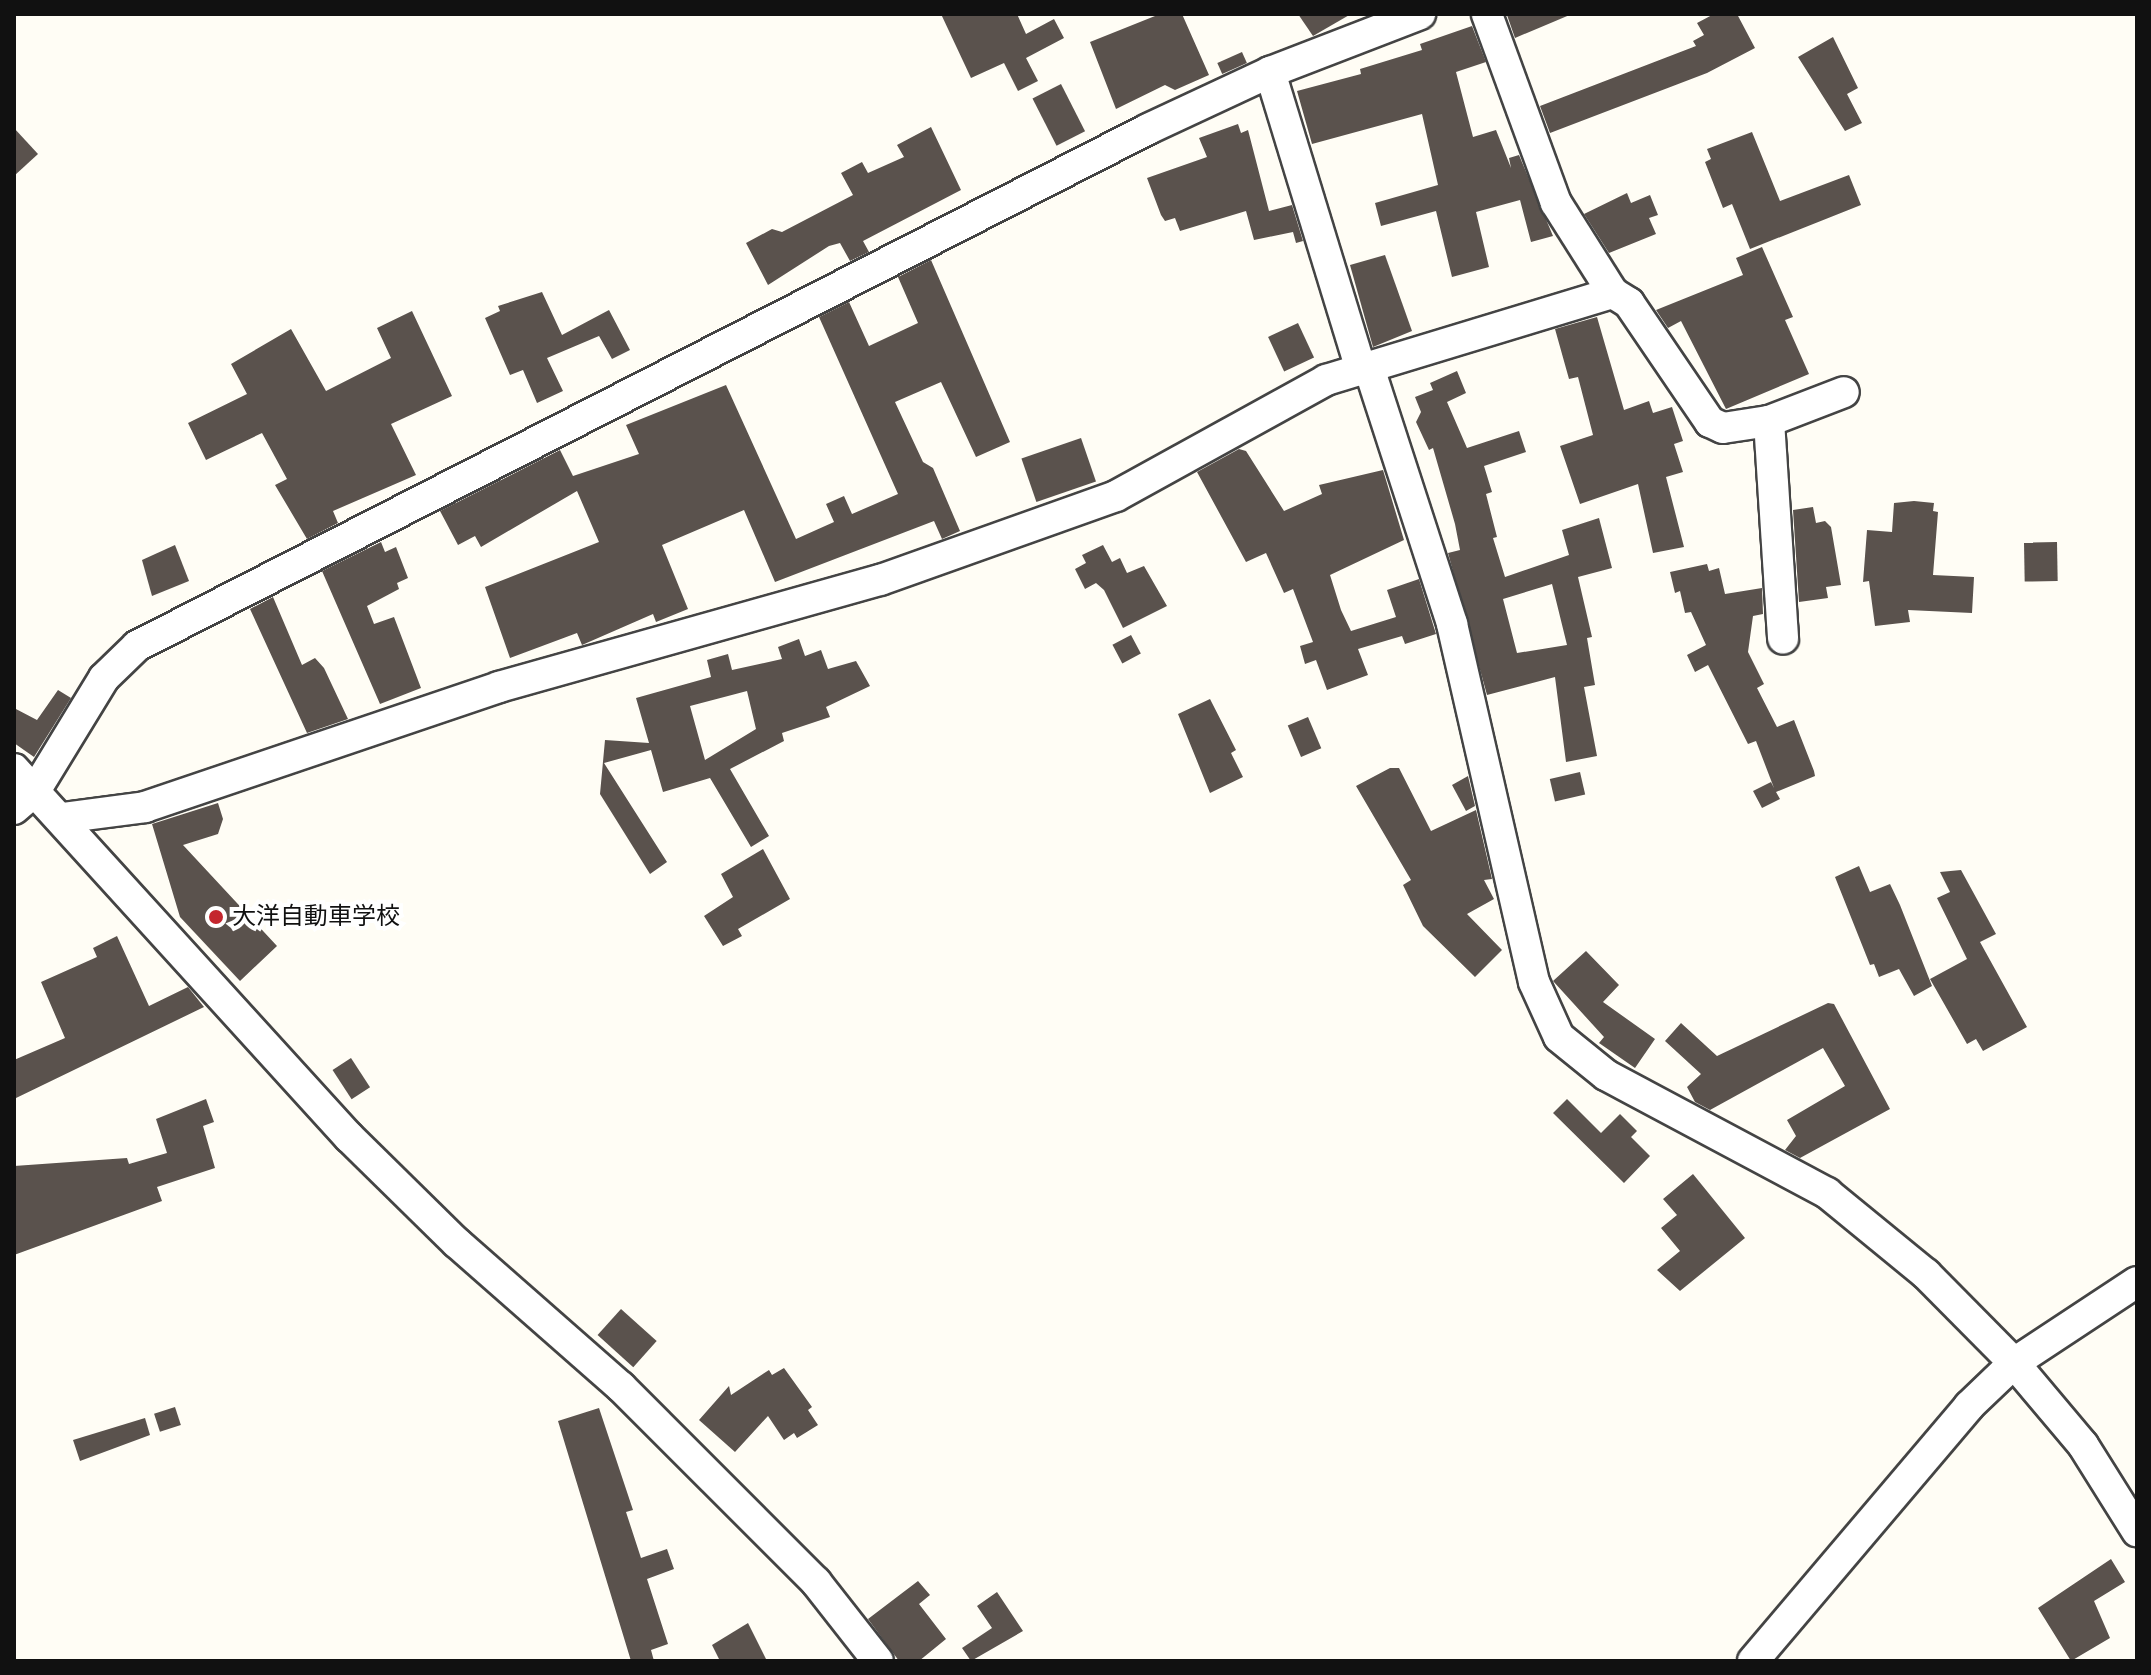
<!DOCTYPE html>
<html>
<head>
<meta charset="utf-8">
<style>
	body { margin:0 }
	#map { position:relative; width:2151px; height:1675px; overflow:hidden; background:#fffdf5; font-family:Bitter,"Noto Sans JP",serif }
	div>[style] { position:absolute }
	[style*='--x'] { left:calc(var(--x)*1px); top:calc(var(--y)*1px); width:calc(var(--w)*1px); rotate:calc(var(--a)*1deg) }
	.building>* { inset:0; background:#5a524d; transform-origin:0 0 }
	.roads { filter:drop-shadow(2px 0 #444) drop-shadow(-2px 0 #444) drop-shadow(0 2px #444) drop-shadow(0 -2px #444) }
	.minor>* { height:30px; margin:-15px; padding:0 15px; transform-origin:15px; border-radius:15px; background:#fff }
	.dots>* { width:22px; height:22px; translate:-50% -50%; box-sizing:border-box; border:4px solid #fff; border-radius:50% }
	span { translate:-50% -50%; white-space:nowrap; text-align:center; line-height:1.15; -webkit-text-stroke:8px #fff; paint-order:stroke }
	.poi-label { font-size:24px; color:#111 }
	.left { translate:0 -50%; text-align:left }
	.frame { position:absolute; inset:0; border:16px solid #111; pointer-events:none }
</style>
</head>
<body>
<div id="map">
	<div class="building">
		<i style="clip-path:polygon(941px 14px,1017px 14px,1026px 34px,1054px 19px,1064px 38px,1026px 58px,1038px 81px,1018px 91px,1004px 63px,971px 78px)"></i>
		<i style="clip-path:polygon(1160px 14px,1182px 14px,1209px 75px,1175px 90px,1165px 85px,1116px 109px,1090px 42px)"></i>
		<i style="clip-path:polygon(1298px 14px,1351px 14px,1313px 36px)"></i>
		<i style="clip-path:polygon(1572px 14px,1515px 38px,1507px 15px,1509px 14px)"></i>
		<i style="clip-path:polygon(1714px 14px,1737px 14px,1755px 48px,1707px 73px,1550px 133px,1540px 106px,1696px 46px,1693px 41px,1704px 35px,1697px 23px)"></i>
		<i style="clip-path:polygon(1472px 26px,1486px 62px,1456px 72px,1473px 137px,1496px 130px,1511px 168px,1509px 158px,1519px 155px,1553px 236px,1531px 242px,1520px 200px,1476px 212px,1489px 267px,1452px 277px,1436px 211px,1381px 226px,1375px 203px,1438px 185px,1422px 114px,1312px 144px,1297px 91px,1361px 74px,1360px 69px,1422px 50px,1420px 44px)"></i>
		<i style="clip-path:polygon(1833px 37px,1858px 88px,1847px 94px,1862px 123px,1845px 131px,1798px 57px)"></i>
		<i style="left:1242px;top:52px;width:12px;height:27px;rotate:66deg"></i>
		<i style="left:1061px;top:84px;width:53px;height:32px;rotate:63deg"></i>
		<i style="clip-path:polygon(1238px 124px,1241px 133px,1248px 130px,1269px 211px,1292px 205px,1303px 241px,1296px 243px,1293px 232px,1254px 240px,1246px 211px,1180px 231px,1175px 218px,1165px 221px,1161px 215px,1147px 178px,1207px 157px,1199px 138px)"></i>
		<i style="clip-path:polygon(931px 127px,961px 190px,863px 241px,869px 252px,850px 261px,840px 243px,829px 246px,768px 285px,746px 243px,772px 229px,782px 232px,853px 195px,841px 173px,862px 162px,868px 173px,904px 157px,897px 145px)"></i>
		<i style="clip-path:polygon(14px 128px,38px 154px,14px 176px)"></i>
		<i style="clip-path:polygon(1752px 132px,1780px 201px,1849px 175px,1861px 205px,1750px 249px,1732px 204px,1723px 208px,1705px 162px,1711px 159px,1707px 149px)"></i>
		<i style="clip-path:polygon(1627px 193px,1631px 203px,1650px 195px,1658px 215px,1649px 218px,1656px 234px,1609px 253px,1584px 214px)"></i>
		<i style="clip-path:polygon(1762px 247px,1793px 317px,1785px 320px,1809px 374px,1726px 409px,1681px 321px,1668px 328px,1656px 310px,1743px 275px,1736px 258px)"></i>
		<i style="clip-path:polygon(1385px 255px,1412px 331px,1373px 347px,1350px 265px)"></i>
		<i style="clip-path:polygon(931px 260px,1010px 442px,976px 457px,941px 382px,895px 402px,923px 462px,933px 468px,960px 531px,942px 539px,934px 521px,775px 582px,744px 510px,662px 545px,688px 609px,656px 622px,653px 614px,582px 645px,577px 633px,510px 658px,485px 587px,599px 542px,577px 491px,481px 547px,475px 536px,458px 545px,440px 511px,560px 450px,573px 476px,639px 454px,626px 425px,726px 385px,796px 539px,834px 522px,826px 504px,844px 496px,852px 514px,898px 494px,819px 317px,849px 302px,869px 346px,918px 323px,898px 277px)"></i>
		<i style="clip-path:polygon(542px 292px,562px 335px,609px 310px,630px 350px,612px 359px,599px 336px,547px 358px,563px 391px,537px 403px,523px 370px,510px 375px,485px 318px,500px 311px,498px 306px)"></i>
		<i style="clip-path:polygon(412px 311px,452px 396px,391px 424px,416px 475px,333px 511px,338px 523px,307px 539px,275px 485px,287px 479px,262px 433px,206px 460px,188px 423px,247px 394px,231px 364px,291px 329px,326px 391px,391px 358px,377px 328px)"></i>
		<i style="clip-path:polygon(1597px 317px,1624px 410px,1649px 401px,1653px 413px,1672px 407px,1683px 441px,1674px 444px,1683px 472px,1666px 477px,1684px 547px,1653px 553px,1638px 484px,1580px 504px,1560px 446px,1593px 435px,1578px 377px,1569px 379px,1555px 329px)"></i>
		<i style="left:1298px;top:323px;width:38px;height:33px;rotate:65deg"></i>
		<i style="clip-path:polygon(evenodd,1457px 371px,1466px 393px,1447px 402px,1467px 448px,1519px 431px,1526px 452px,1484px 466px,1492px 492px,1486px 494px,1497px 537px,1493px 538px,1505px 577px,1569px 555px,1562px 530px,1599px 518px,1612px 568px,1578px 577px,1592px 637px,1587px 638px,1595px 685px,1584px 687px,1597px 756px,1566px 762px,1555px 677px,1487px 695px,1448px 553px,1460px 550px,1455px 524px,1433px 448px,1429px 450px,1416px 422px,1421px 412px,1415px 397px,1433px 390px,1430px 383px,1457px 371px,1552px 584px,1567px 645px,1517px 653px,1503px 599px,1552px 584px)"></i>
		<i style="left:1081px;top:438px;width:46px;height:63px;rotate:71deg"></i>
		<i style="clip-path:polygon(1239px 449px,1246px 451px,1284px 511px,1322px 494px,1319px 485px,1383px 470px,1404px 540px,1330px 575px,1341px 610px,1351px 631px,1396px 617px,1387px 590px,1419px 579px,1436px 634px,1405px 644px,1402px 636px,1358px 649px,1368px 675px,1327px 690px,1316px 660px,1305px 664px,1300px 646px,1313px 642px,1293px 589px,1284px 593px,1266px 553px,1246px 562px,1197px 472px)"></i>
		<i style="clip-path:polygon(1914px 501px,1934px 503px,1933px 511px,1938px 512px,1933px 575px,1974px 577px,1972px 613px,1908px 610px,1910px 622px,1875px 626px,1869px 581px,1863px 582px,1867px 530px,1892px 532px,1894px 503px)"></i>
		<i style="clip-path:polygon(1813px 507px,1816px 523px,1825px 521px,1831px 527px,1841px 585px,1826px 587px,1828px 598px,1799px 602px,1793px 510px)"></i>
		<i style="clip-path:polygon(381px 542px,385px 552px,396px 547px,408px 578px,397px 583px,399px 589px,367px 606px,374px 624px,394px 617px,421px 688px,380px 704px,322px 571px)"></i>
		<i style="left:2057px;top:542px;width:39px;height:33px;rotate:89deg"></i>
		<i style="clip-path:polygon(175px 545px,189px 581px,152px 596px,142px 560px)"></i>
		<i style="clip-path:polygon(1103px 545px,1112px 562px,1120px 558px,1127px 573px,1144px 566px,1167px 606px,1123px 628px,1104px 590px,1096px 583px,1085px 589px,1075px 569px,1086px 563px,1082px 555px)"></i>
		<i style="clip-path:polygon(1707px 564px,1709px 571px,1719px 568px,1725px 594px,1762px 588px,1763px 614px,1753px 616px,1748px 652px,1764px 684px,1757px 688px,1777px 727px,1794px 720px,1814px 771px,1815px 776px,1776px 792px,1780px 799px,1762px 808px,1753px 791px,1771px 782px,1774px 788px,1756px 741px,1748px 744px,1708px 665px,1695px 672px,1687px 655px,1706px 645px,1691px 612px,1685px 613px,1680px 591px,1675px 593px,1670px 572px)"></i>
		<i style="clip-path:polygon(273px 597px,302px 665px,315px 658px,324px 668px,348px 719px,307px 733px,250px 609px)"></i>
		<i style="left:1131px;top:635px;width:21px;height:21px;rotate:62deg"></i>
		<i style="clip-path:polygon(evenodd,799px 639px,805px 656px,821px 650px,828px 669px,856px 661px,870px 686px,826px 707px,830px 717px,782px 733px,784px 741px,730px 769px,769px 836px,751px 847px,710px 778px,663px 792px,651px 750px,604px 763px,667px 862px,650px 874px,600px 794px,605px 740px,649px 743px,636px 698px,711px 677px,707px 660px,728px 654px,732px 670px,782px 659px,778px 647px,799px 639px,747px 691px,756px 729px,705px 760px,690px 706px,747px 691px)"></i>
		<i style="clip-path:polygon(58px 690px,71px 698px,34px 757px,14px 743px,14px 708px,37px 720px)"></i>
		<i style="clip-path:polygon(1210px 699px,1236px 750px,1231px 753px,1243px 777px,1210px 793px,1178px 714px)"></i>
		<i style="left:1308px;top:717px;width:34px;height:22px;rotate:67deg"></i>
		<i style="clip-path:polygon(1390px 768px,1399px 768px,1431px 831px,1476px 810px,1492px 879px,1484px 880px,1494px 899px,1467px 914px,1502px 950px,1475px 977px,1423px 926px,1403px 885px,1411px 880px,1356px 786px)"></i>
		<i style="left:1580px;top:772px;width:23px;height:31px;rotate:77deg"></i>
		<i style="clip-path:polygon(1468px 776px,1475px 806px,1466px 811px,1452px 785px)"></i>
		<i style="clip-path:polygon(218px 803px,223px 819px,218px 834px,183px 845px,277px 946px,240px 981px,180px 917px,152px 824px)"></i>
		<i style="clip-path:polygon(763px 849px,790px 899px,738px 929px,742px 936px,723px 946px,704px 916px,733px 897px,721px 874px)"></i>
		<i style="clip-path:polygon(1859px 866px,1870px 892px,1890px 884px,1900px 905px,1932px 986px,1914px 996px,1899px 969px,1879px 977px,1874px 964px,1870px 965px,1835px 877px)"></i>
		<i style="clip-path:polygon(1961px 870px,1996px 934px,1980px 942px,2027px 1027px,1983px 1051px,1976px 1039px,1967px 1044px,1930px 979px,1967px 959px,1937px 898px,1950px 892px,1940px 872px)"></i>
		<i style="clip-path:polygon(117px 936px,149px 1006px,188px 987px,204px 1007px,14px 1099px,14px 1060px,65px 1038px,41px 982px,97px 957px,93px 948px)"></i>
		<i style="clip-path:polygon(1586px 951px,1619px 985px,1603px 1002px,1655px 1039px,1635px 1068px,1599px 1043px,1604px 1037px,1553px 981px)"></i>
		<i style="clip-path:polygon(1828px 1003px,1834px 1004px,1890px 1109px,1800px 1158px,1785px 1150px,1796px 1136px,1787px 1120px,1845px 1086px,1823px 1048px,1710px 1110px,1695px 1102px,1687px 1087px,1701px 1074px,1665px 1041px,1681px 1023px,1717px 1056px)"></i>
		<i style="left:351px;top:1058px;width:35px;height:22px;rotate:57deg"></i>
		<i style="clip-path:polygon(206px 1099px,214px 1122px,203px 1126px,215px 1168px,157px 1187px,162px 1201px,14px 1255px,14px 1166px,127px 1158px,129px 1164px,167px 1153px,156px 1119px)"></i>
		<i style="clip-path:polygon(1567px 1099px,1601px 1133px,1620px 1114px,1637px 1131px,1631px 1137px,1650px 1156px,1624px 1183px,1553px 1113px)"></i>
		<i style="clip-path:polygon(1693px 1174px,1745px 1238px,1680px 1291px,1657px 1270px,1680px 1251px,1661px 1228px,1677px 1215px,1663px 1199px)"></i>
		<i style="left:621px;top:1309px;width:48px;height:35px;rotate:42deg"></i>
		<i style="clip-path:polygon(784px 1368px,812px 1407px,808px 1410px,818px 1425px,797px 1438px,794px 1433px,784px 1440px,768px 1416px,735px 1452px,699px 1420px,729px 1386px,731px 1395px,769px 1370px,772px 1375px)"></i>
		<i style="left:175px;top:1407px;width:19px;height:22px;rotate:72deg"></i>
		<i style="clip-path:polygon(599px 1408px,633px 1510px,626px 1512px,641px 1558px,667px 1549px,674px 1569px,647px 1579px,668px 1644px,651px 1650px,654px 1661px,631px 1661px,558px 1421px)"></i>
		<i style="clip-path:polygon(145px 1418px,150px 1435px,80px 1461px,73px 1440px)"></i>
		<i style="clip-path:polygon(2111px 1559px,2125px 1582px,2094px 1601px,2110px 1638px,2071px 1661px,2038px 1608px)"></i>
		<i style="clip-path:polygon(918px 1581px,930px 1595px,919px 1604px,946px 1639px,919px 1661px,899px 1661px,868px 1619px)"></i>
		<i style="clip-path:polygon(997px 1592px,1023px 1631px,971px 1661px,962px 1648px,992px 1628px,977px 1606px)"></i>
		<i style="clip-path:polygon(748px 1623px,767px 1661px,720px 1661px,712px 1645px)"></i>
	</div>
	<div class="roads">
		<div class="minor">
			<i style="--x:1270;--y:72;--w:312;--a:73"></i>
			<i style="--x:1613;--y:293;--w:19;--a:32"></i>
			<i style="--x:1629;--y:303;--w:144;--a:55.8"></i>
			<i style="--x:1710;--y:422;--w:14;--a:25"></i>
			<i style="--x:1723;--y:428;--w:47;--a:-8.7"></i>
			<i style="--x:1769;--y:421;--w:80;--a:-21.1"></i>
			<i style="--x:1369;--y:368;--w:269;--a:72"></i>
			<i style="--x:1452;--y:624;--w:367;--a:77.1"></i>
			<i style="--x:1534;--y:982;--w:60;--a:65.6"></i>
			<i style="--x:1559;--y:1037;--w:60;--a:39"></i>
			<i style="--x:1606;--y:1075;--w:251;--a:28.1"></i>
			<i style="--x:1827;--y:1193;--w:128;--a:39.3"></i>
			<i style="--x:1926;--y:1274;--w:125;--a:45.3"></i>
			<i style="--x:2014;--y:1363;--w:107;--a:49.9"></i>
			<i style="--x:2083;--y:1445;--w:102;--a:57.9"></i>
			<i style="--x:1769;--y:421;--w:218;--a:86.3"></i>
			<i style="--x:14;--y:769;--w:498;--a:47.7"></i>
			<i style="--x:349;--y:1137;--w:151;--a:44.5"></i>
			<i style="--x:457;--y:1243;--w:218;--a:41.3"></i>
			<i style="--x:621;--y:1387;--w:276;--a:45"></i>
			<i style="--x:816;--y:1582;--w:100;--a:51.9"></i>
			<i style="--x:14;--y:809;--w:28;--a:-41"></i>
			<i style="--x:35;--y:791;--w:132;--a:-58.6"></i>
			<i style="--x:104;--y:678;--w:46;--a:-44.1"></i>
			<i style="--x:137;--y:646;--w:1136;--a:-27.08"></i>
			<i style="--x:1148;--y:129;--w:135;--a:-25"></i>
			<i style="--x:1270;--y:72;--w:161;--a:-21.1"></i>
			<i style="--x:62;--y:818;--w:84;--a:-7.5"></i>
			<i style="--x:145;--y:807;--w:374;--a:-18.7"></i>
			<i style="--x:499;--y:687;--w:396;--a:-15.7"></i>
			<i style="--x:880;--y:580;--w:251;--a:-19.6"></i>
			<i style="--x:1116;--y:496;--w:240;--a:-28.9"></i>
			<i style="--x:1326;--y:380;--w:300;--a:-16.9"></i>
			<i style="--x:1613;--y:293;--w:107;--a:-122.3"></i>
			<i style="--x:1556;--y:203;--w:201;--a:-110.1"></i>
			<i style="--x:1753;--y:1661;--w:334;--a:-49.7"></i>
			<i style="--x:1969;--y:1406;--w:62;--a:-43.7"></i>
			<i style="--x:2014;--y:1363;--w:147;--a:-33.4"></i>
		</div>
	</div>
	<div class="dots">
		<i style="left:216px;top:917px;background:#c4262e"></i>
	</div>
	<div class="poi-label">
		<span class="left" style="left:232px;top:917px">大洋自動車学校</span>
	</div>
	<div class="frame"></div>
</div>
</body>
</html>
